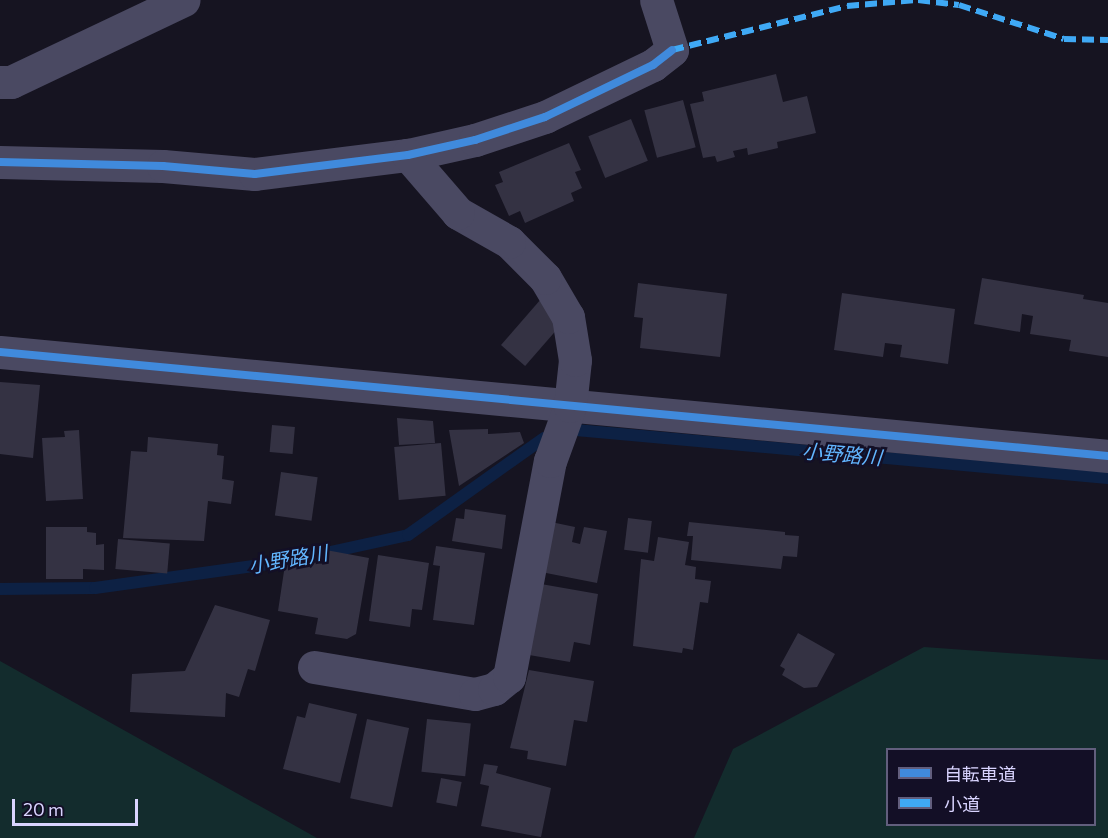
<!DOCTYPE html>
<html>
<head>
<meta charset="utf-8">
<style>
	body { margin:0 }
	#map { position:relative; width:1108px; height:838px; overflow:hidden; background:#161421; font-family:Commissioner,"Noto Sans JP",sans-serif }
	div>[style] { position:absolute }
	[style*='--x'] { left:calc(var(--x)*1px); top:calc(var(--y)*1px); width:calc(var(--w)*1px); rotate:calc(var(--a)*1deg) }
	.green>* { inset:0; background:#132c2d }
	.stream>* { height:12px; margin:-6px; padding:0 6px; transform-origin:6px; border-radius:6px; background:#0d2144 }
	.building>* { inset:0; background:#343243; transform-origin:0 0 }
	.minor>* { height:33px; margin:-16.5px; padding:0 16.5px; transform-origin:16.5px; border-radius:16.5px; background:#4a4962 }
	.quiet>* { height:6px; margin-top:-3px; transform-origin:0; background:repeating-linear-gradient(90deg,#3fa9f5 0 12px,transparent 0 18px) }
	.cycleway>* { height:8px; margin:-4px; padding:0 4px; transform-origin:4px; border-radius:4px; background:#408adc }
	span { translate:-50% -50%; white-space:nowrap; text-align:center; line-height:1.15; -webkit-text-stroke:5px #130f26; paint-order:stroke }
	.water-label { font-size:20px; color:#62b6ff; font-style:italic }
	.legend { position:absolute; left:886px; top:748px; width:210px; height:78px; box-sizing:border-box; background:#130f26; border:2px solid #625e7d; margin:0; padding:8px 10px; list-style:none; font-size:18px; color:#d9d4ff }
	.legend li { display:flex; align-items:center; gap:12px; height:30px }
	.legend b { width:30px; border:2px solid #625e7d }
	.scale { position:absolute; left:12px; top:799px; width:126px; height:27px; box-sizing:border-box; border:3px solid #d9d4ff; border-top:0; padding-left:8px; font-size:18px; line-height:21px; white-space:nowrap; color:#d9d4ff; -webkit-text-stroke:4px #130f26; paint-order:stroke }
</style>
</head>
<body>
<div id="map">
	<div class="green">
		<i style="clip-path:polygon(evenodd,924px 647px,1108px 660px,1108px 838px,694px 838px,733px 749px,924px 647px,888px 750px,1094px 750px,1094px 824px,888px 824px,888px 750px)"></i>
		<i style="clip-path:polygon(0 661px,317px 838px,319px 838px,0 838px)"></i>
	</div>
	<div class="stream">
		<i style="--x:576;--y:430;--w:534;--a:5.16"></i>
		<i style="--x:0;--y:589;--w:95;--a:-0.6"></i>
		<i style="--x:95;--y:588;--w:196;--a:-7.9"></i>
		<i style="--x:289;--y:561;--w:122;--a:-12.3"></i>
		<i style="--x:408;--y:535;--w:167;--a:-35.5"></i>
	</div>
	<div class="building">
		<i style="clip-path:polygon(776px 74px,783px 102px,807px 96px,816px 133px,777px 142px,778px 148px,748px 155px,747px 148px,733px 151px,735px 157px,717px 162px,715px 156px,703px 158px,690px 104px,704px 101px,702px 92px)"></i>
		<i style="left:683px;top:100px;width:49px;height:40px;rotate:75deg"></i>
		<i style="left:631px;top:119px;width:45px;height:46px;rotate:68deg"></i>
		<i style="clip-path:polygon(569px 143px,581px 170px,575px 172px,582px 188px,571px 193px,574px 201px,525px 223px,520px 211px,509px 216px,495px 185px,503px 182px,499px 172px)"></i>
		<i style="clip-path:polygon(982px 278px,1084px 295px,1083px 299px,1108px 303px,1108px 357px,1069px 351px,1071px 340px,1030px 334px,1033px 316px,1022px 314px,1020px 332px,974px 324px)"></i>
		<i style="clip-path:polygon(638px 283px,727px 294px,720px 357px,640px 348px,643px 318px,634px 317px)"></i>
		<i style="clip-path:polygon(842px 293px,955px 309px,948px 364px,900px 357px,902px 345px,885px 343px,883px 357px,834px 350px)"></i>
		<i style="left:541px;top:299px;width:32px;height:61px;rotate:41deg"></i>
		<i style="clip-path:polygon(0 382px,40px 385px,33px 458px,0 454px)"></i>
		<i style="clip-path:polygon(397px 418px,433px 421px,435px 443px,399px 445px)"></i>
		<i style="left:272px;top:425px;width:23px;height:27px;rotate:5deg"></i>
		<i style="clip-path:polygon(488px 429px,488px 434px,520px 432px,524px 443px,459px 486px,449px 430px)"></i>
		<i style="clip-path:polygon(79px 430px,83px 499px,46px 501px,42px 438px,65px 437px,64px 431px)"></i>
		<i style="clip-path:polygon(148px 437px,218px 444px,217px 455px,224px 456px,222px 479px,234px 481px,231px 504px,208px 501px,204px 541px,123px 538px,131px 451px,147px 452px)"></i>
		<i style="left:441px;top:443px;width:53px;height:47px;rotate:85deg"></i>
		<i style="left:281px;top:472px;width:37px;height:44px;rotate:8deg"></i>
		<i style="clip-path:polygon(465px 509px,506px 515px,502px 549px,452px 541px,456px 518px,464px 519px)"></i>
		<i style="left:628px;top:518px;width:24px;height:32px;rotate:7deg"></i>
		<i style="clip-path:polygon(551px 522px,575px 527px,572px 542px,580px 544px,584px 527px,607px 531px,597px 583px,541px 572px)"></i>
		<i style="clip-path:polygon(689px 522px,785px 532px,785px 535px,799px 536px,797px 557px,783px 556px,781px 569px,691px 560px,693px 536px,687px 536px)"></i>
		<i style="clip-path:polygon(46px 527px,87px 527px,87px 532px,96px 533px,96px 545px,104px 544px,104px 570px,83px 569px,83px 579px,46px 579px)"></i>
		<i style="clip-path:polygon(658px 537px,689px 542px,685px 565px,696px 567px,695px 579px,711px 581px,708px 603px,700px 602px,693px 650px,683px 648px,682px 653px,633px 646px,641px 559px,654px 561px)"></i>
		<i style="left:118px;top:539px;width:52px;height:30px;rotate:5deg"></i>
		<i style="clip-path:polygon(436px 546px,485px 553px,474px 625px,433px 620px,440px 566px,433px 565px)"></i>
		<i style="clip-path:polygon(326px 550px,369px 558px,356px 634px,347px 639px,315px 634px,318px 618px,278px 611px,286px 558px,324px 564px)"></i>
		<i style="clip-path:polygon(378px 555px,429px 563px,422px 610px,412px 609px,410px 627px,369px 621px)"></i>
		<i style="clip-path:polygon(541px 584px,598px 594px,590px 645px,574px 642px,570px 662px,529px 655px)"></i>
		<i style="clip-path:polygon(215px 605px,270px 620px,255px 671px,248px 669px,239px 697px,226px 693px,225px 717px,130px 712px,132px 674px,185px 671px)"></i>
		<i style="clip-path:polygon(798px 633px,835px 654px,817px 687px,804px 688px,782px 675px,785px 669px,780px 666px)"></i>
		<i style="clip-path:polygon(529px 670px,594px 681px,587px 722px,574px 720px,566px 766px,527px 759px,528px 751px,510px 748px)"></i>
		<i style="clip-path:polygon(309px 703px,357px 714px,340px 783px,283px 769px,297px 716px,305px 718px)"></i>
		<i style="left:367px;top:719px;width:43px;height:81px;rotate:12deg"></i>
		<i style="left:427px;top:719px;width:44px;height:53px;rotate:6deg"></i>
		<i style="clip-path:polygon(484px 764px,498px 766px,496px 773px,551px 788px,541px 837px,481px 826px,489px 786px,480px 784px)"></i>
		<i style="left:441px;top:778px;width:21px;height:25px;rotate:11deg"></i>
	</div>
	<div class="minor">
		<i style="--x:0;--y:82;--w:11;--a:0"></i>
		<i style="--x:11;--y:82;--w:191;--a:-25.4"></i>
		<i style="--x:0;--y:162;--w:163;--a:1.4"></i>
		<i style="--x:163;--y:166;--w:92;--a:5"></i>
		<i style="--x:255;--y:174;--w:154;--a:-7.1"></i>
		<i style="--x:408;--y:155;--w:69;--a:-12.6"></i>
		<i style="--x:475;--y:140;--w:74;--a:-18.2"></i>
		<i style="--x:545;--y:117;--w:120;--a:-25.7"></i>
		<i style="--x:653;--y:65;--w:24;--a:-38"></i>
		<i style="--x:672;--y:50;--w:52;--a:-107.7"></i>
		<i style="--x:0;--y:352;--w:1113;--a:5.36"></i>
		<i style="--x:314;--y:667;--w:163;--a:9.5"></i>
		<i style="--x:475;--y:694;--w:20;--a:-15"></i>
		<i style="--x:494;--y:689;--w:19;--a:-39"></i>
		<i style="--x:509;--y:677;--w:220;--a:-79.3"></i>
		<i style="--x:550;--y:461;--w:59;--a:-70"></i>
		<i style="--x:570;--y:406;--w:46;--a:-83.8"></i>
		<i style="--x:575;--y:360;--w:44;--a:-99.2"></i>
		<i style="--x:568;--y:317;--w:45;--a:-120.5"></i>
		<i style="--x:545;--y:278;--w:51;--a:-135"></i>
		<i style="--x:509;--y:242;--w:59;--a:-150.4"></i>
		<i style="--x:458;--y:213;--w:77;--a:-130.8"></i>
	</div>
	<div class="quiet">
		<i style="--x:918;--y:0;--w:41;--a:7"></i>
		<i style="--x:959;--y:5;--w:110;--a:17.9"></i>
		<i style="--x:1064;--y:39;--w:44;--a:1.3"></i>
		<i style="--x:672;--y:50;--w:180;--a:-14.1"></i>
		<i style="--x:847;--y:6;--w:69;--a:-5"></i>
	</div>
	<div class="cycleway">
		<i style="--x:0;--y:162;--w:163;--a:1.4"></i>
		<i style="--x:163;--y:166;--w:92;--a:5"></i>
		<i style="--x:255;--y:174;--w:154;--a:-7.1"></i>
		<i style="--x:408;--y:155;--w:69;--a:-12.6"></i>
		<i style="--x:475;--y:140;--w:74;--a:-18.2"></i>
		<i style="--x:545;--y:117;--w:120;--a:-25.7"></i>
		<i style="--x:653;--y:65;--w:24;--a:-38"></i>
		<i style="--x:0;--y:352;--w:1113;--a:5.36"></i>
	</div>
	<div class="water-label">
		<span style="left:842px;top:454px;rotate:5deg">小野路川</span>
		<span style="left:288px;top:559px;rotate:-10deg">小野路川</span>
	</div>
	<ul class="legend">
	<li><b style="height:8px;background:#408adc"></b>自転車道</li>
	<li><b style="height:8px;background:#3fa9f5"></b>小道</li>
	</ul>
	<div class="scale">20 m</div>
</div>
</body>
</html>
